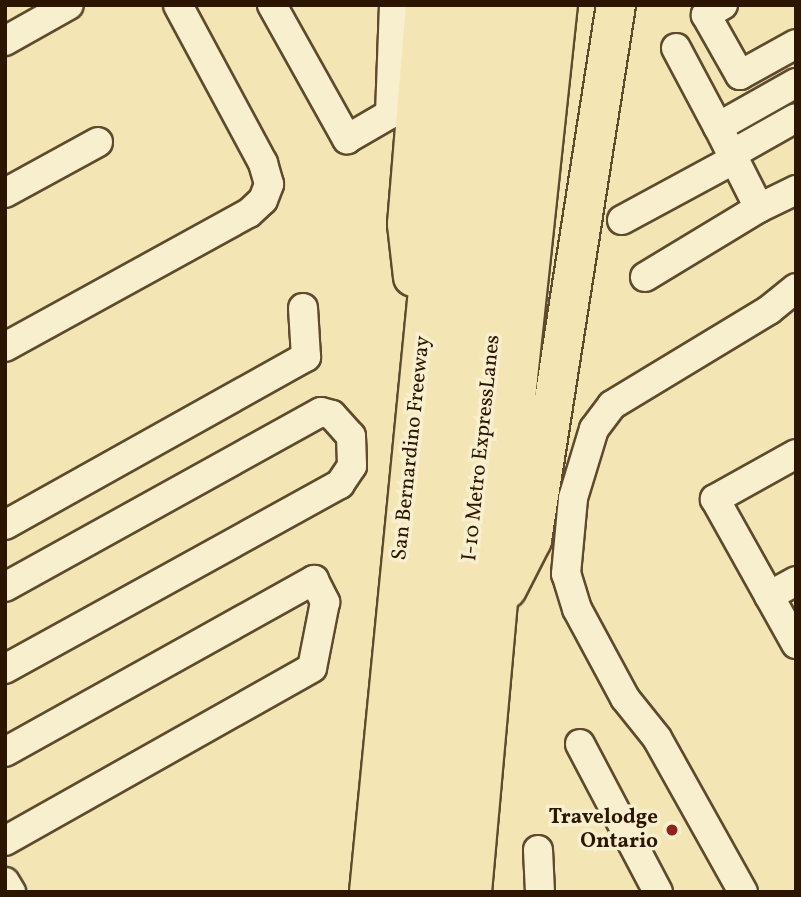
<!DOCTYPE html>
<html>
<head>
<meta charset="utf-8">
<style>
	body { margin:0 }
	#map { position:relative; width:801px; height:897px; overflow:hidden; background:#f3e6b4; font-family:Vollkorn,serif }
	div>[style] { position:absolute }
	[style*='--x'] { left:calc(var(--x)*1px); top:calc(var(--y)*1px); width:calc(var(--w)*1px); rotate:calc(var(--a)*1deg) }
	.roads { filter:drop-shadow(2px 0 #5e4a2d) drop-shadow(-2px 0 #5e4a2d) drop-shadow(0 2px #5e4a2d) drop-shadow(0 -2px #5e4a2d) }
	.minor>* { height:28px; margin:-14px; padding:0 14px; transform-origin:14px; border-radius:14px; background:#f7efce }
	.highway>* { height:38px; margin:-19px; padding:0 19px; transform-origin:19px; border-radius:19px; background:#f3e6b4 }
	.dots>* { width:19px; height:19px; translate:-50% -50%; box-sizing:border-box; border:4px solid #f7efce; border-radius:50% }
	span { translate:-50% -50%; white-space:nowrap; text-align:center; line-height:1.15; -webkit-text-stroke:7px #f7efce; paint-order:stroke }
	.street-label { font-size:21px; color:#2d1600 }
	.poi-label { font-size:21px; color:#2d1600; font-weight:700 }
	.right { translate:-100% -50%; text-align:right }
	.frame { position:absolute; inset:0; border:7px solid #2d1600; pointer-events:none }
</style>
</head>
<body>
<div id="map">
	<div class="roads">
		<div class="minor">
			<i style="--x:272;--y:5;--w:154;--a:60.8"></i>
			<i style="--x:347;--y:139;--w:50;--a:-30.2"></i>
			<i style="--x:390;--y:114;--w:109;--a:-87.9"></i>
			<i style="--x:723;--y:5;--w:20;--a:150"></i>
			<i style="--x:706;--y:15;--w:69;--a:60.5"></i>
			<i style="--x:740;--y:75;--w:64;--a:-29"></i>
			<i style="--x:5;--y:41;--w:73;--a:-29.4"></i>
			<i style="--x:676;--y:48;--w:89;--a:62"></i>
			<i style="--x:732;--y:154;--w:73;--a:-29.4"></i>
			<i style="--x:5;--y:193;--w:106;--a:-28.7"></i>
			<i style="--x:759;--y:208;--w:41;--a:-25.9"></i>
			<i style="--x:622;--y:220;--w:128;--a:-28.4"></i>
			<i style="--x:645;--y:277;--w:133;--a:-31.2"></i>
			<i style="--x:759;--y:208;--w:91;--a:-116.8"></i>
			<i style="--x:718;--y:127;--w:90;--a:-29.4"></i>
			<i style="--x:5;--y:347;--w:278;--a:-28.8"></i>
			<i style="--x:249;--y:213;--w:19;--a:-43"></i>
			<i style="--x:263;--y:200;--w:17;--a:-69"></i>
			<i style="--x:269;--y:184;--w:22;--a:-106"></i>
			<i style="--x:263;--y:163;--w:179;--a:-118.3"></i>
			<i style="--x:796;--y:454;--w:93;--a:150.9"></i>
			<i style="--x:715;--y:499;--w:166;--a:60.8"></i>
			<i style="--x:5;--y:525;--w:345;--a:-29.2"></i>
			<i style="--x:306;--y:357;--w:49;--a:-93.5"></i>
			<i style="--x:5;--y:587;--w:361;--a:-29"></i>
			<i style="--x:321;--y:412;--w:11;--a:15"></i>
			<i style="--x:332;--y:415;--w:28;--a:48"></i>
			<i style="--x:351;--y:436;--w:30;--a:88"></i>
			<i style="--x:352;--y:466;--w:22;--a:124"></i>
			<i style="--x:340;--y:484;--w:383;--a:151.1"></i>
			<i style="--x:769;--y:596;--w:31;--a:-29"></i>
			<i style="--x:580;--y:744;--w:167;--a:62.2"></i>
			<i style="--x:5;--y:752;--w:354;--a:-29.1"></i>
			<i style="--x:314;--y:580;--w:25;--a:63"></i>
			<i style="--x:325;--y:602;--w:67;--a:101.1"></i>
			<i style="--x:312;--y:668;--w:352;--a:150.6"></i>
			<i style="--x:538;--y:850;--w:42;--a:87.3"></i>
			<i style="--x:5;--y:882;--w:12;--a:59"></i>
			<i style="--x:743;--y:892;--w:176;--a:-119.2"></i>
			<i style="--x:657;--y:738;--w:51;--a:-128.7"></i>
			<i style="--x:625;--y:698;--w:101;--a:-118.3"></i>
			<i style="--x:577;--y:609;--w:37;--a:-107"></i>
			<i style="--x:566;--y:574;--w:76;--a:-84.7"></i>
			<i style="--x:573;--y:498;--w:72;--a:-73.1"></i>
			<i style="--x:594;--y:429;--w:30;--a:-53"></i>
			<i style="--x:612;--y:405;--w:184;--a:-31.2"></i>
			<i style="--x:769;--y:310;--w:35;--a:-39"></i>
		</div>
		<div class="highway">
			<i style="--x:413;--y:277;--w:53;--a:-96.5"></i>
			<i style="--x:407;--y:224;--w:220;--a:-85.3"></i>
			<i style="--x:507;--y:589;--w:55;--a:-63"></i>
			<i style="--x:532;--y:540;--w:542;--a:-81.08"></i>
			<i style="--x:369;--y:892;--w:891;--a:-84.4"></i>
			<i style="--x:405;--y:892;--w:891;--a:-84.46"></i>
			<i style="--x:438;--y:892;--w:891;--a:-84.33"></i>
			<i style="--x:472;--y:892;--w:516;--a:-84.89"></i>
			<i style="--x:518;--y:378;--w:375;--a:-83.9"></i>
		</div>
	</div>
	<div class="dots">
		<i style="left:672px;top:830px;background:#8f2418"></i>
	</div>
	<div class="street-label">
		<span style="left:412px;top:448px;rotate:-84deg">San Bernardino Freeway</span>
		<span style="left:482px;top:448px;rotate:-84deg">I-10 Metro ExpressLanes</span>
	</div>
	<div class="poi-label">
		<span class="right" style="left:658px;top:830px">Travelodge<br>Ontario</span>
	</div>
	<div class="frame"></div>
</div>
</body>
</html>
